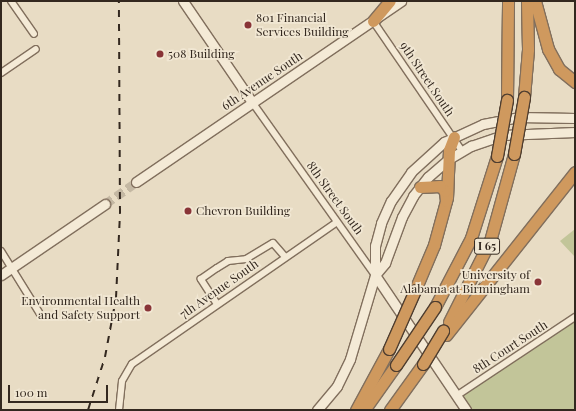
<!DOCTYPE html>
<html>
<head>
<meta charset="utf-8">
<style>
	body { margin:0 }
	#map { position:relative; width:576px; height:411px; overflow:hidden; background:#e8dcc4; font-family:"Playfair Display",serif }
	div>[style] { position:absolute }
	[style*='--x'] { left:calc(var(--x)*1px); top:calc(var(--y)*1px); width:calc(var(--w)*1px); rotate:calc(var(--a)*1deg) }
	.green>* { inset:0; background:#c2c599 }
	.secondary-tunnel>* { height:9px; margin-top:-4.5px; transform-origin:0; background:repeating-linear-gradient(90deg,#c4b8a3 0 9px,transparent 0 13.5px) }
	.roads { filter:drop-shadow(1px 0 #816f5d) drop-shadow(-1px 0 #816f5d) drop-shadow(0 1px #816f5d) drop-shadow(0 -1px #816f5d) }
	.street>* { height:6px; margin:-3px; padding:0 3px; transform-origin:3px; border-radius:3px; background:#f4ead6 }
	.secondary>* { height:9px; margin:-4.5px; padding:0 4.5px; transform-origin:4.5px; border-radius:4.5px; background:#f4ead6 }
	.highway>* { height:11px; margin:-5.5px; padding:0 5.5px; transform-origin:5.5px; border-radius:5.5px; background:#cf995e }
	.rail>* { height:2px; margin-top:-1px; transform-origin:0; background:repeating-linear-gradient(90deg,#33281f 0 7px,transparent 0 14px) }
	.bridges { filter:drop-shadow(1px 0 #4f3e30) drop-shadow(-1px 0 #4f3e30) drop-shadow(0 1px #4f3e30) drop-shadow(0 -1px #4f3e30) }
	.highway-bridge>* { height:11px; margin:-5.5px; padding:0 5.5px; transform-origin:5.5px; border-radius:5.5px; background:#cf995e }
	.dots>* { width:11px; height:11px; translate:-50% -50%; box-sizing:border-box; border:2px solid #f1e7d3; border-radius:50% }
	span { translate:-50% -50%; white-space:nowrap; text-align:center; line-height:1.15; -webkit-text-stroke:3.5px #f1e7d3; paint-order:stroke }
	.shield-label span { padding:1px 3px; background:#f1e7d3; border:1px solid; border-radius:3px; -webkit-text-stroke-width:0 }
	.shield-label { font-size:11px; color:#33281f; font-weight:700 }
	.poi-label { font-size:12px; color:#33281f }
	.left { translate:0 -50%; text-align:left }
	.right { translate:-100% -50%; text-align:right }
	.street-label { font-size:12px; color:#33281f }
	.frame { position:absolute; inset:0; border:2px solid #33281f; pointer-events:none }
	.scale { position:absolute; left:8px; top:385px; width:100px; height:18px; box-sizing:border-box; border:2px solid #33281f; border-top:0; padding-left:5px; font-size:12px; line-height:14px; white-space:nowrap; color:#33281f; -webkit-text-stroke:3px #f1e7d3; paint-order:stroke }
</style>
</head>
<body>
<div id="map">
	<div class="green">
		<i style="clip-path:polygon(575px 229px,575px 257px,560px 241px)"></i>
		<i style="clip-path:polygon(575px 317px,575px 410px,466px 410px,456px 396px)"></i>
	</div>
	<div class="secondary-tunnel">
		<i style="--x:105;--y:204;--w:38;--a:-35"></i>
	</div>
	<div class="roads">
		<div class="street">
			<i style="--x:11;--y:1;--w:40;--a:55.1"></i>
			<i style="--x:373;--y:21;--w:158;--a:55.6"></i>
			<i style="--x:1;--y:73;--w:42;--a:-34.4"></i>
			<i style="--x:252;--y:102;--w:212;--a:54.6"></i>
			<i style="--x:1;--y:251;--w:74;--a:58.2"></i>
			<i style="--x:217;--y:304;--w:30;--a:-123"></i>
			<i style="--x:201;--y:279;--w:19;--a:-35"></i>
			<i style="--x:217;--y:268;--w:13;--a:-32"></i>
			<i style="--x:228;--y:261;--w:18;--a:-6"></i>
			<i style="--x:246;--y:259;--w:31;--a:-31"></i>
			<i style="--x:273;--y:243;--w:18;--a:49"></i>
			<i style="--x:456;--y:396;--w:143;--a:-33.6"></i>
			<i style="--x:119;--y:410;--w:29;--a:-84"></i>
			<i style="--x:122;--y:381;--w:20;--a:-60"></i>
			<i style="--x:132;--y:364;--w:249;--a:-34.7"></i>
		</div>
		<div class="secondary">
			<i style="--x:183;--y:1;--w:122;--a:55.7"></i>
			<i style="--x:136;--y:182;--w:321;--a:-34.3"></i>
			<i style="--x:1;--y:275;--w:126;--a:-34.3"></i>
			<i style="--x:375;--y:275;--w:16;--a:-50"></i>
			<i style="--x:385;--y:263;--w:49;--a:-69.7"></i>
			<i style="--x:402;--y:217;--w:24;--a:-62"></i>
			<i style="--x:413;--y:196;--w:24;--a:-52"></i>
			<i style="--x:428;--y:177;--w:28;--a:-41"></i>
			<i style="--x:449;--y:159;--w:26;--a:-31"></i>
			<i style="--x:471;--y:146;--w:34;--a:-19"></i>
			<i style="--x:503;--y:135;--w:72;--a:-2.4"></i>
			<i style="--x:375;--y:275;--w:163;--a:56"></i>
			<i style="--x:317;--y:410;--w:31;--a:-50"></i>
			<i style="--x:337;--y:386;--w:30;--a:-64"></i>
			<i style="--x:350;--y:359;--w:88;--a:-73.4"></i>
			<i style="--x:375;--y:275;--w:29;--a:-90"></i>
			<i style="--x:375;--y:246;--w:24;--a:-75"></i>
			<i style="--x:381;--y:223;--w:24;--a:-66"></i>
			<i style="--x:391;--y:201;--w:35;--a:-55"></i>
			<i style="--x:411;--y:172;--w:45;--a:-42.3"></i>
			<i style="--x:444;--y:142;--w:43;--a:-24.8"></i>
			<i style="--x:483;--y:124;--w:36;--a:-11"></i>
			<i style="--x:518;--y:117;--w:57;--a:1"></i>
		</div>
		<div class="highway">
			<i style="--x:535;--y:1;--w:50;--a:74.8"></i>
			<i style="--x:548;--y:49;--w:23;--a:61"></i>
			<i style="--x:559;--y:69;--w:21;--a:39"></i>
			<i style="--x:373;--y:21;--w:26;--a:-50"></i>
			<i style="--x:524;--y:97;--w:48;--a:-85.2"></i>
			<i style="--x:528;--y:49;--w:48;--a:-91.2"></i>
			<i style="--x:507;--y:100;--w:99;--a:-89.4"></i>
			<i style="--x:447;--y:198;--w:48;--a:-87.6"></i>
			<i style="--x:449;--y:150;--w:14;--a:-69"></i>
			<i style="--x:415;--y:290;--w:49;--a:-67.1"></i>
			<i style="--x:434;--y:245;--w:46;--a:-74.7"></i>
			<i style="--x:446;--y:201;--w:10;--a:-96"></i>
			<i style="--x:445;--y:191;--w:7;--a:-135"></i>
			<i style="--x:440;--y:186;--w:20;--a:177"></i>
			<i style="--x:435;--y:307;--w:78;--a:-62.4"></i>
			<i style="--x:471;--y:238;--w:86;--a:-72.4"></i>
			<i style="--x:449;--y:322;--w:91;--a:-63.2"></i>
			<i style="--x:490;--y:241;--w:90;--a:-74.6"></i>
			<i style="--x:446;--y:335;--w:208;--a:-51.6"></i>
			<i style="--x:356;--y:410;--w:69;--a:-61.6"></i>
			<i style="--x:364;--y:410;--w:55;--a:-54.6"></i>
			<i style="--x:390;--y:410;--w:57;--a:-54.3"></i>
		</div>
	</div>
	<div class="rail">
		<i style="--x:88;--y:410;--w:56;--a:-72.2"></i>
		<i style="--x:105;--y:357;--w:60;--a:-79.4"></i>
		<i style="--x:116;--y:298;--w:85;--a:-87.3"></i>
		<i style="--x:120;--y:213;--w:212;--a:-90.3"></i>
	</div>
	<div class="bridges">
		<div class="highway-bridge">
			<i style="--x:514;--y:154;--w:58;--a:-80"></i>
			<i style="--x:497;--y:156;--w:57;--a:-79.9"></i>
			<i style="--x:389;--y:349;--w:64;--a:-66.2"></i>
			<i style="--x:423;--y:364;--w:39;--a:-59"></i>
			<i style="--x:396;--y:365;--w:70;--a:-56.1"></i>
		</div>
	</div>
	<div class="dots">
		<i style="left:248px;top:25px;background:#893437"></i>
		<i style="left:160px;top:54px;background:#893437"></i>
		<i style="left:188px;top:211px;background:#893437"></i>
		<i style="left:538px;top:282px;background:#893437"></i>
		<i style="left:148px;top:308px;background:#893437"></i>
	</div>
	<div class="shield-label">
		<span style="left:487px;top:246px">I 65</span>
	</div>
	<div class="poi-label">
		<span class="left" style="left:256px;top:25px">801 Financial<br>Services Building</span>
		<span class="left" style="left:168px;top:54px">508 Building</span>
		<span class="left" style="left:196px;top:211px">Chevron Building</span>
		<span class="right" style="left:530px;top:282px">University of<br>Alabama at Birmingham</span>
		<span class="right" style="left:140px;top:308px">Environmental Health<br>and Safety Support</span>
	</div>
	<div class="street-label">
		<span style="left:427px;top:79px;rotate:56deg">9th Street South</span>
		<span style="left:262px;top:81px;rotate:-34deg">6th Avenue South</span>
		<span style="left:335px;top:198px;rotate:54deg">8th Street South</span>
		<span style="left:219px;top:289px;rotate:-35deg">7th Avenue South</span>
		<span style="left:510px;top:347px;rotate:-33deg">8th Court South</span>
	</div>
	<div class="frame"></div>
	<div class="scale">100 m</div>
</div>
</body>
</html>
